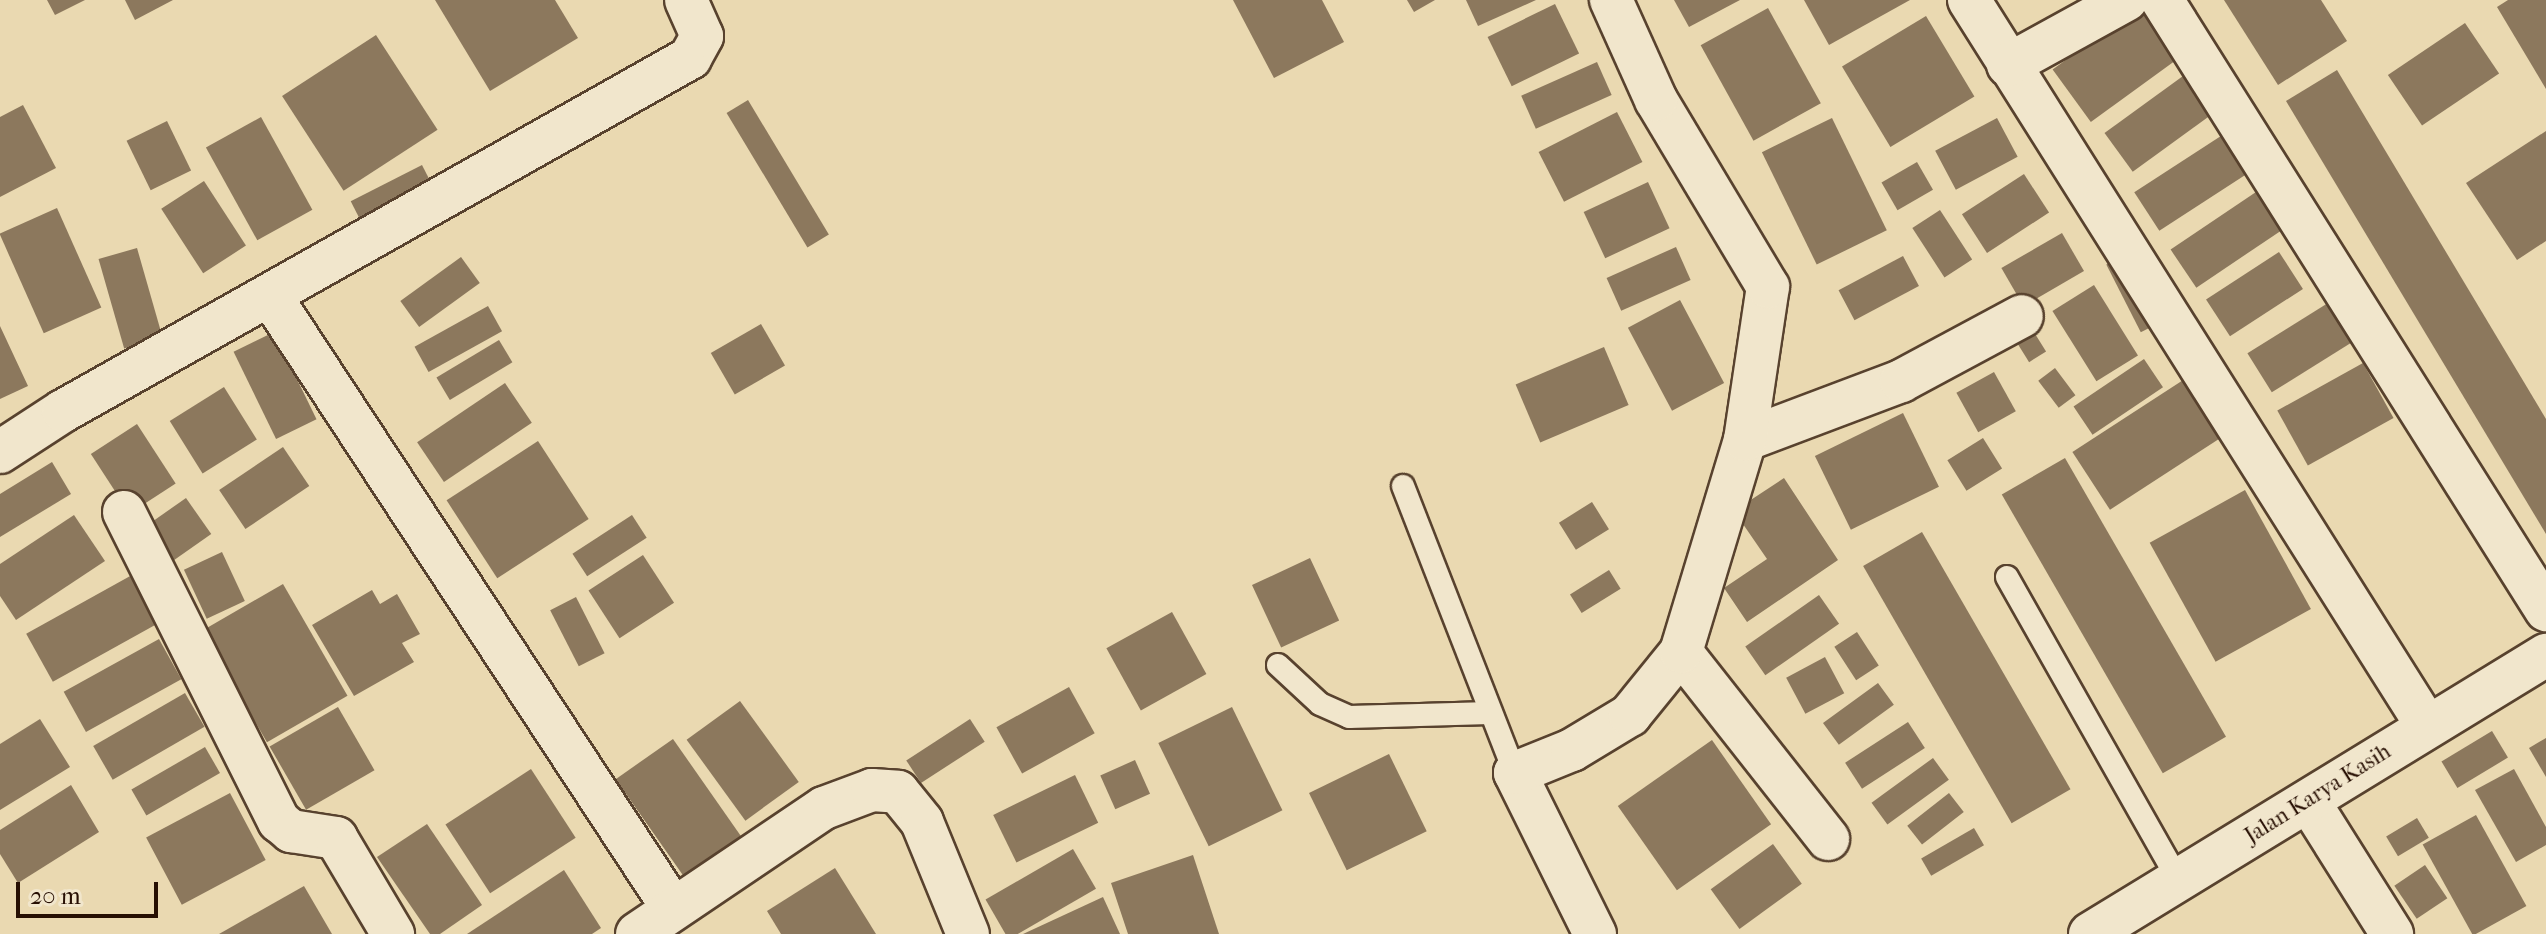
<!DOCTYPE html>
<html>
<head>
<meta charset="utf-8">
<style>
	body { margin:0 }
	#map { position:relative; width:2546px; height:934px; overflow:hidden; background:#ead9b1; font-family:"IM FELL French Canon",serif }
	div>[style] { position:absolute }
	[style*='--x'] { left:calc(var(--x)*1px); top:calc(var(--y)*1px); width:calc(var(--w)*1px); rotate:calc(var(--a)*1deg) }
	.building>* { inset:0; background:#8c785d; transform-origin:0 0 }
	.roads { filter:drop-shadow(2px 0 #58422e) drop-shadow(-2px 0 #58422e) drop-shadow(0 2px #58422e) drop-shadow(0 -2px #58422e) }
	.service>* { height:22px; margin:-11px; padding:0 11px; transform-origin:11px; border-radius:11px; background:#f1e6cc }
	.minor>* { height:42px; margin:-21px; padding:0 21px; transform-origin:21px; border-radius:21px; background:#f1e6cc }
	span { translate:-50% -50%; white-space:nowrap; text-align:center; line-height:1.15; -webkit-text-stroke:6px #f1e6cc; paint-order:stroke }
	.street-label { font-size:22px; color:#270f03 }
	.scale { position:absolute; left:16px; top:882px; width:142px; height:36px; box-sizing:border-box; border:4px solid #270f03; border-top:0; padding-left:10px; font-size:24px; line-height:28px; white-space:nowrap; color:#270f03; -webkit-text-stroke:6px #f1e6cc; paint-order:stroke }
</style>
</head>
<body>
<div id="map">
	<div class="building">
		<i style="clip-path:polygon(47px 0,85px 0,55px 15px)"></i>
		<i style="clip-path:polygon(125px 0,173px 0,135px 20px)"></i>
		<i style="clip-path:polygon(435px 0,555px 0,578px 38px,490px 91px)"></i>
		<i style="clip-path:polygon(1233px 0,1322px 0,1344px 42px,1274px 78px)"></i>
		<i style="clip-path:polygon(1407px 0,1435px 0,1414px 12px)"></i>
		<i style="clip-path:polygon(1466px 0,1536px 0,1478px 26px)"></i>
		<i style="clip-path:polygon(1674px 0,1740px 0,1689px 27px)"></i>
		<i style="clip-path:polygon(1804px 0,1910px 0,1829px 45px)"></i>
		<i style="clip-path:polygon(2224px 0,2321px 0,2347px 41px,2278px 85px)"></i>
		<i style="clip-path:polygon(2508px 0,2546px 0,2546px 89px,2497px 7px)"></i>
		<i style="left:1555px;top:4px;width:55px;height:75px;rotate:64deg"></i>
		<i style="left:2140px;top:6px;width:65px;height:108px;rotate:54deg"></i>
		<i style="left:1768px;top:8px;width:109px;height:77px;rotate:61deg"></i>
		<i style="left:1926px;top:16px;width:94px;height:98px;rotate:59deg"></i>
		<i style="left:2465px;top:23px;width:61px;height:93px;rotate:56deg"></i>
		<i style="left:376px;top:35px;width:113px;height:112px;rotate:57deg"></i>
		<i style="left:1597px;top:62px;width:36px;height:83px;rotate:66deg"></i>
		<i style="clip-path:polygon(2337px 70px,2546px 419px,2546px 534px,2286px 101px)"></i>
		<i style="left:2183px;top:76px;width:48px;height:97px;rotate:54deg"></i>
		<i style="left:748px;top:100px;width:157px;height:25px;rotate:59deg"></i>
		<i style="clip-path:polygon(23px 105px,56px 168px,0 197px,0 117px)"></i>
		<i style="left:1617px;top:112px;width:56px;height:88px;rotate:63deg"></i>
		<i style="left:261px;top:117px;width:106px;height:63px;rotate:61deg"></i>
		<i style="left:1832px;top:118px;width:125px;height:78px;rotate:64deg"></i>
		<i style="left:1997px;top:118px;width:44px;height:70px;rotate:62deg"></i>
		<i style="left:167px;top:121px;width:55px;height:45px;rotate:64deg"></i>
		<i style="clip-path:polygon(2546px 131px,2546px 241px,2517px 260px,2466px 183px)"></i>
		<i style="left:2224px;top:134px;width:46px;height:107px;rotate:57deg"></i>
		<i style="left:1917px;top:162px;width:32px;height:41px;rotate:60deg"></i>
		<i style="left:422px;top:165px;width:25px;height:80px;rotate:63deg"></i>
		<i style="left:2024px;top:174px;width:46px;height:74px;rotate:57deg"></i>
		<i style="left:204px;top:181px;width:77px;height:51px;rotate:57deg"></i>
		<i style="left:1648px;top:182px;width:51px;height:71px;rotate:65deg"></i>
		<i style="left:2256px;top:192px;width:46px;height:103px;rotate:56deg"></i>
		<i style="left:57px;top:208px;width:109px;height:63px;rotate:66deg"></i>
		<i style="left:1940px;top:210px;width:59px;height:33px;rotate:57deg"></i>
		<i style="left:2062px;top:233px;width:44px;height:70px;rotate:60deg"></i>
		<i style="left:1676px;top:247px;width:36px;height:76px;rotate:66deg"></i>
		<i style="left:137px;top:248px;width:93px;height:40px;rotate:74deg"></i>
		<i style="left:2279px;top:252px;width:44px;height:87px;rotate:57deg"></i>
		<i style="left:2125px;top:255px;width:76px;height:21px;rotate:63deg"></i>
		<i style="left:1903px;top:256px;width:34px;height:73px;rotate:62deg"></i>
		<i style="left:461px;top:257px;width:32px;height:75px;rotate:54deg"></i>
		<i style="left:2094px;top:285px;width:83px;height:49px;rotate:58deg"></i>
		<i style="left:1680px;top:300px;width:94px;height:59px;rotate:62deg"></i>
		<i style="left:2328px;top:303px;width:46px;height:95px;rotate:58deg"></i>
		<i style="left:488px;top:306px;width:29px;height:84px;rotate:61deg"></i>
		<i style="left:2027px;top:321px;width:36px;height:20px;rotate:58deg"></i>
		<i style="left:761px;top:324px;width:48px;height:58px;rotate:60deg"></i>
		<i style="clip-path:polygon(0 326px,28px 386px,0 399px)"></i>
		<i style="left:274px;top:332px;width:97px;height:45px;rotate:64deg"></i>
		<i style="left:499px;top:340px;width:26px;height:73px;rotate:59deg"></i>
		<i style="left:1604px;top:347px;width:63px;height:96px;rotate:67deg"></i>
		<i style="left:2144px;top:359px;width:34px;height:85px;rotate:56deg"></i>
		<i style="left:2363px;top:363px;width:63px;height:98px;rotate:61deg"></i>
		<i style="left:2055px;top:368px;width:34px;height:21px;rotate:53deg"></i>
		<i style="left:1994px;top:372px;width:45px;height:43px;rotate:61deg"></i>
		<i style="left:2194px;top:373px;width:69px;height:145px;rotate:57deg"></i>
		<i style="left:505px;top:383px;width:48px;height:106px;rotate:56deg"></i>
		<i style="left:224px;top:387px;width:62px;height:64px;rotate:58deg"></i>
		<i style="left:1903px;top:413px;width:82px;height:98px;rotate:64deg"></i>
		<i style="left:137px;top:424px;width:71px;height:55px;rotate:57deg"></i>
		<i style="left:1983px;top:438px;width:36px;height:42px;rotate:58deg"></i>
		<i style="left:538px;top:441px;width:93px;height:109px;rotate:57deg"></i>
		<i style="left:283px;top:447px;width:47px;height:77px;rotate:56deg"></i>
		<i style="left:2065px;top:458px;width:322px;height:73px;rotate:60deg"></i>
		<i style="clip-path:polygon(52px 462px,71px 494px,0 537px,0 494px)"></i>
		<i style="clip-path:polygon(1784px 478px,1838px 560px,1747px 622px,1724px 588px,1767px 559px,1734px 511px)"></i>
		<i style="left:2245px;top:490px;width:136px;height:109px;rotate:61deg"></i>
		<i style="left:186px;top:498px;width:44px;height:50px;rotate:55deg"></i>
		<i style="left:1592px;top:502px;width:32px;height:39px;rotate:58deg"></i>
		<i style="clip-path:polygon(74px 515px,105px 561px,16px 620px,0 596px,0 564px)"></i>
		<i style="left:632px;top:515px;width:27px;height:71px;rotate:57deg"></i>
		<i style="left:1922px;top:532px;width:297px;height:68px;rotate:60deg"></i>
		<i style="left:222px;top:552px;width:54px;height:42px;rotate:65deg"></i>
		<i style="left:643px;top:555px;width:57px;height:65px;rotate:57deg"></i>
		<i style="left:1310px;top:558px;width:69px;height:64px;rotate:65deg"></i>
		<i style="left:1609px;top:570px;width:22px;height:46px;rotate:58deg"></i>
		<i style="left:132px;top:575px;width:55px;height:121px;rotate:61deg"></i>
		<i style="left:283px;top:584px;width:129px;height:93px;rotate:60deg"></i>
		<i style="clip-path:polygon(372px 590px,380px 604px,397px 594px,420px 634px,402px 643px,414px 662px,354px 696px,312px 625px)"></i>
		<i style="left:1819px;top:595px;width:35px;height:90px;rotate:55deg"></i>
		<i style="left:576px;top:597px;width:63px;height:29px;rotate:63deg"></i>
		<i style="left:1172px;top:612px;width:71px;height:75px;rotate:61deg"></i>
		<i style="left:1857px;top:632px;width:40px;height:27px;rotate:57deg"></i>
		<i style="left:159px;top:639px;width:46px;height:109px;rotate:61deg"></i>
		<i style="left:1825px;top:657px;width:41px;height:44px;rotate:62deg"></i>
		<i style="left:1878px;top:683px;width:27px;height:68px;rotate:54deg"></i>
		<i style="left:1069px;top:687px;width:53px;height:83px;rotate:61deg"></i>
		<i style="left:185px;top:693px;width:39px;height:106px;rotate:60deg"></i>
		<i style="left:740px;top:701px;width:100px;height:66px;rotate:54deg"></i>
		<i style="left:338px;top:707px;width:73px;height:79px;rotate:60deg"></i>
		<i style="left:1232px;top:707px;width:115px;height:82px;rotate:64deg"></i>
		<i style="clip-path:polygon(40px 719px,70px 767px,0 810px,0 744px)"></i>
		<i style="left:970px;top:719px;width:27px;height:76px;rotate:57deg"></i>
		<i style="left:1908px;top:722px;width:31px;height:75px;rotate:57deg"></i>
		<i style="left:2492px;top:731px;width:31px;height:59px;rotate:59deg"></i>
		<i style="clip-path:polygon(2546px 738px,2546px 777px,2529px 748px)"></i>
		<i style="left:673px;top:739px;width:125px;height:70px;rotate:55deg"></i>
		<i style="left:1712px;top:740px;width:103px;height:115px;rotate:55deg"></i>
		<i style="left:205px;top:747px;width:30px;height:85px;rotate:60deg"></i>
		<i style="left:1389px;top:754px;width:86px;height:89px;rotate:64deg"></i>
		<i style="left:1933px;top:758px;width:27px;height:76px;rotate:54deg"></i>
		<i style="left:1135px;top:760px;width:37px;height:38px;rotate:66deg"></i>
		<i style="left:531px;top:769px;width:82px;height:102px;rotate:57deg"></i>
		<i style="clip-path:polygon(2514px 769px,2546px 827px,2546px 845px,2516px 862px,2475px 790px)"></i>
		<i style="left:1075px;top:775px;width:53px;height:91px;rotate:64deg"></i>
		<i style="clip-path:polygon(71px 785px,99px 832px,18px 883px,0 854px,0 830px)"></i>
		<i style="left:230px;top:793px;width:76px;height:95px;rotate:62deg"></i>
		<i style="left:1949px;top:793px;width:24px;height:53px;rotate:52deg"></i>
		<i style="left:2476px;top:815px;width:104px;height:61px;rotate:61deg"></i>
		<i style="left:2417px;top:818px;width:23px;height:36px;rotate:59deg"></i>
		<i style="clip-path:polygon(427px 824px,482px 905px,440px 934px,430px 934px,377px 857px)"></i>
		<i style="left:1974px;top:828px;width:20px;height:61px;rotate:60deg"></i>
		<i style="left:1773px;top:844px;width:49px;height:77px;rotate:54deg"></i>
		<i style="left:1073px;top:849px;width:46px;height:101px;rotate:60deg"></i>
		<i style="clip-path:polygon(1193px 855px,1219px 934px,1128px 934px,1111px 883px)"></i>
		<i style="left:2425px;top:865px;width:40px;height:37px;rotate:56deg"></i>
		<i style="clip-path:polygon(835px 868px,876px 934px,781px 934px,767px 911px)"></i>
		<i style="clip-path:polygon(564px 870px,601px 928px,592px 934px,467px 934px)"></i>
		<i style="clip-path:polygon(304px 886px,332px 934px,219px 934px)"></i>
		<i style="clip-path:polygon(1103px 897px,1120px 934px,1023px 934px)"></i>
	</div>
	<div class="roads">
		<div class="service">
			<i style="--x:1403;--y:486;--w:308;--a:68.7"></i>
			<i style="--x:2007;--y:577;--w:347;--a:60.5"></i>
			<i style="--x:1278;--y:665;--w:57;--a:42.9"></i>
			<i style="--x:1320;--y:704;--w:32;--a:24"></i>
			<i style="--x:1349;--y:717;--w:141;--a:-1.6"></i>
		</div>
		<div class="minor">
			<i style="--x:1969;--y:0;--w:858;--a:57.75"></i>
			<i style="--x:2162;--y:0;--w:721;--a:57.81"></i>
			<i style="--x:2008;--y:65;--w:135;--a:-28.8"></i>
			<i style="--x:271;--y:297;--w:730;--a:56.68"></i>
			<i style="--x:1745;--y:440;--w:167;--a:-20.7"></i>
			<i style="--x:1901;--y:381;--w:137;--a:-28.2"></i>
			<i style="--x:0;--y:452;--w:75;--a:-33.1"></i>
			<i style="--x:63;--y:411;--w:720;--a:-29.38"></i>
			<i style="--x:690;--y:58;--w:25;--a:-61"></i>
			<i style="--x:702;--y:36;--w:39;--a:-114"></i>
			<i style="--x:124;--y:512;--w:346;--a:63.4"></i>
			<i style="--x:279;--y:821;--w:16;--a:40"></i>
			<i style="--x:291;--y:831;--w:46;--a:8.8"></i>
			<i style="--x:336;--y:838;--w:112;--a:59.3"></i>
			<i style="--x:1681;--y:652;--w:238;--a:51.8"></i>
			<i style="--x:2309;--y:802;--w:156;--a:57.8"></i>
			<i style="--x:637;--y:934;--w:225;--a:-34"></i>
			<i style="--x:824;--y:808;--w:51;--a:-20.6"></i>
			<i style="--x:872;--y:790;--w:26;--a:4"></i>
			<i style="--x:898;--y:792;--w:38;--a:51"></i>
			<i style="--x:922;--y:822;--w:121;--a:67.7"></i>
			<i style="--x:1595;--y:934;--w:180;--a:-116.4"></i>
			<i style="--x:1515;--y:773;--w:61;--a:-22"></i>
			<i style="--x:1572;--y:750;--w:68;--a:-31.1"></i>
			<i style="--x:1630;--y:715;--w:81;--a:-51"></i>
			<i style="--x:1681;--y:652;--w:221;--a:-73.2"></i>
			<i style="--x:1745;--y:440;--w:155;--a:-81.5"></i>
			<i style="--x:1768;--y:287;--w:218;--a:-120.9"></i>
			<i style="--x:1656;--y:100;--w:110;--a:-114.2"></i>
			<i style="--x:2090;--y:934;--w:535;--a:-31.46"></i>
		</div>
	</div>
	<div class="street-label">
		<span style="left:2318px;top:794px;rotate:-32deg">Jalan Karya Kasih</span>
	</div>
	<div class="scale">20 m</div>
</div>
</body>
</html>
